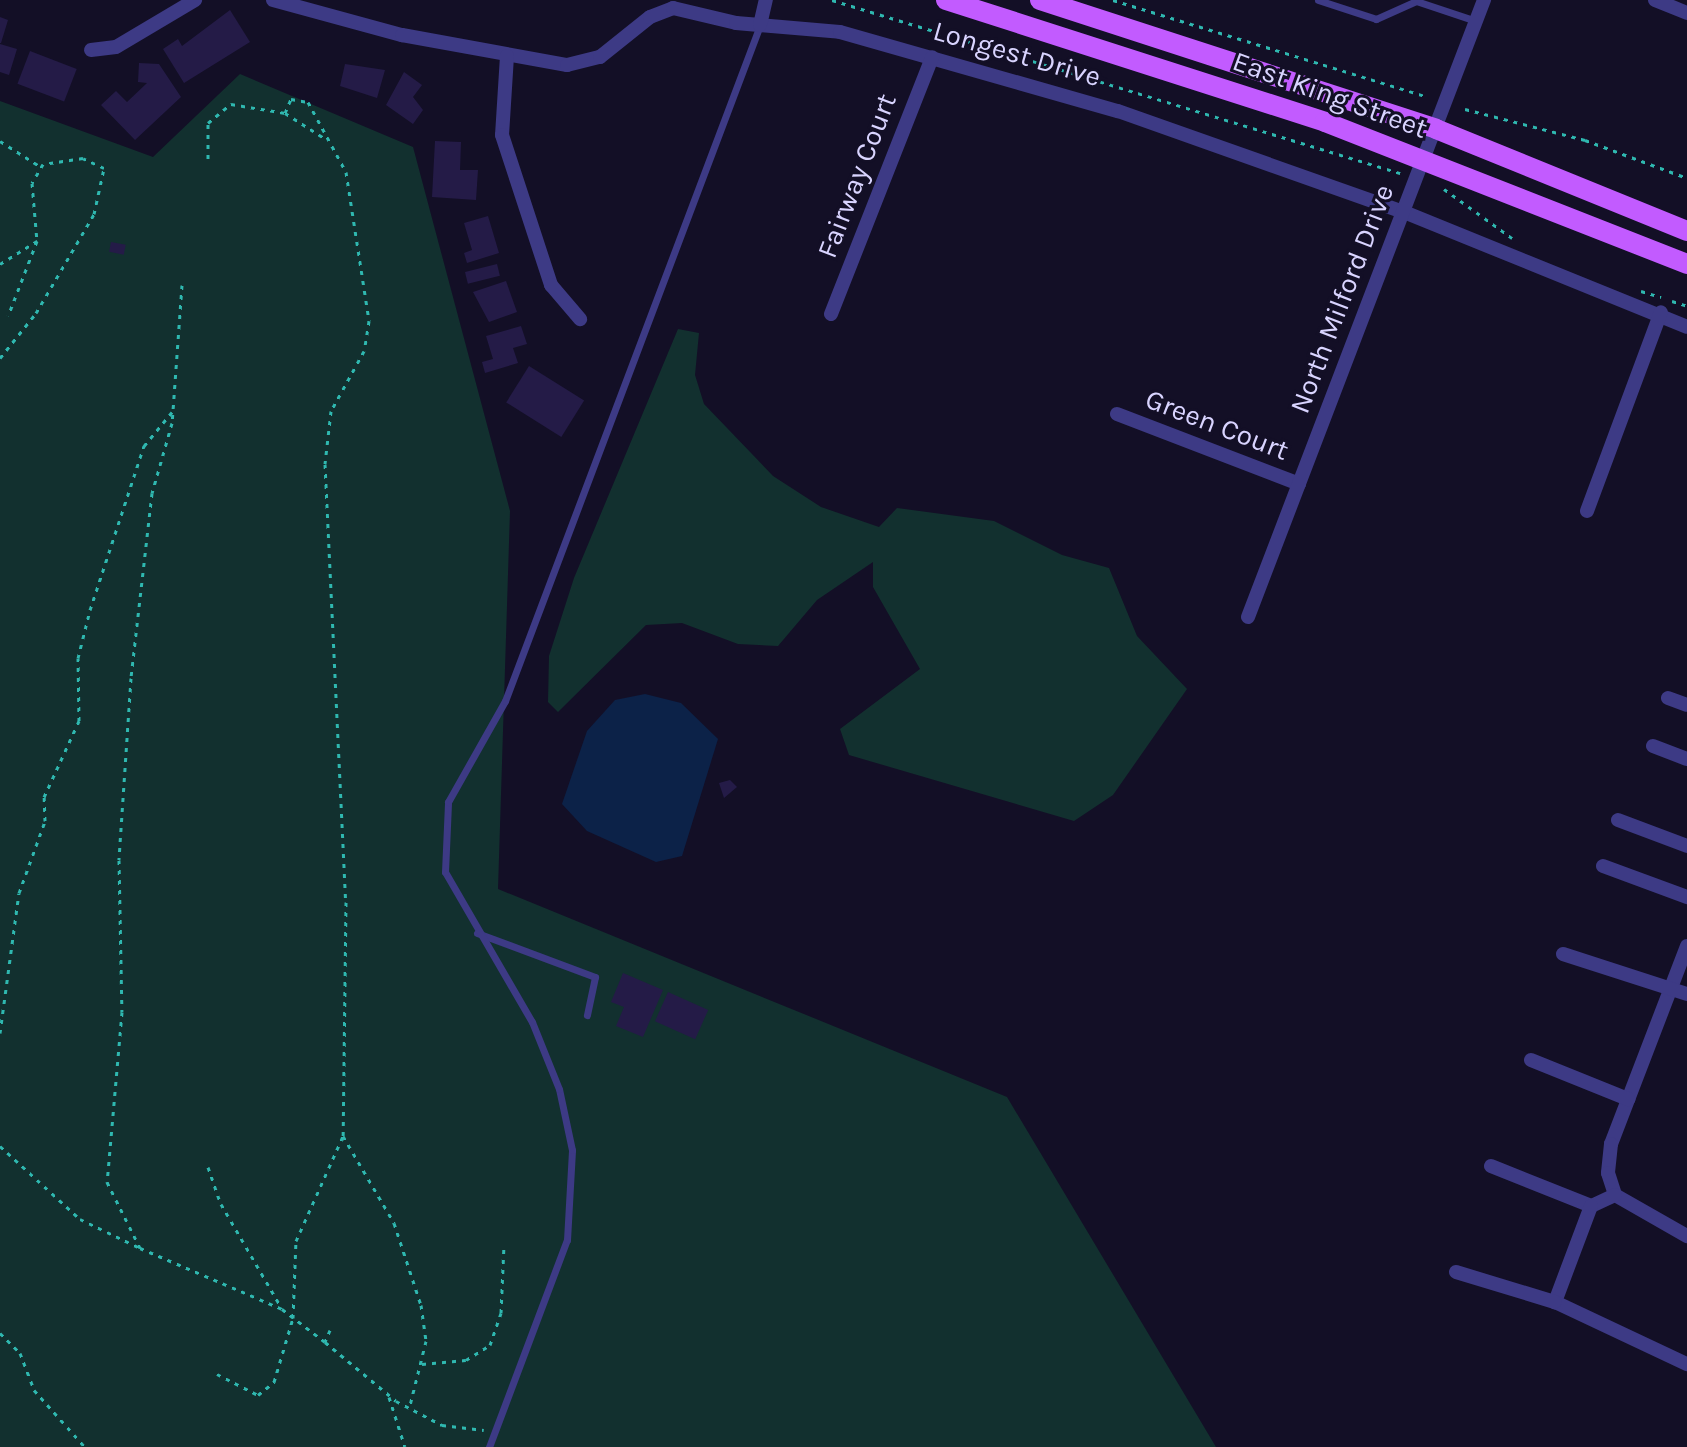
<!DOCTYPE html>
<html>
<head>
<meta charset="utf-8">
<style>
	body { margin:0 }
	#map { position:relative; width:1687px; height:1447px; overflow:hidden; background:#130f26; font-family:Karla,sans-serif }
	div>[style] { position:absolute }
	[style*='--x'] { left:calc(var(--x)*1px); top:calc(var(--y)*1px); width:calc(var(--w)*1px); rotate:calc(var(--a)*1deg) }
	.green>* { inset:0; background:#12302f }
	.water>* { inset:0; background:#0c2248 }
	.building>* { inset:0; background:#241b47; transform-origin:0 0 }
	.path>* { height:3px; margin-top:-1.5px; transform-origin:0; background:repeating-linear-gradient(90deg,#2fb8b0 0 4px,transparent 0 10px) }
	.service>* { height:7px; margin:-3.5px; padding:0 3.5px; transform-origin:3.5px; border-radius:3.5px; background:#3d3a85 }
	.minor>* { height:14px; margin:-7px; padding:0 7px; transform-origin:7px; border-radius:7px; background:#3d3a85 }
	.primary>* { height:20px; margin:-10px; padding:0 10px; transform-origin:10px; border-radius:10px; background:#c25bff }
	span { translate:-50% -50%; white-space:nowrap; text-align:center; line-height:1.15; -webkit-text-stroke:6px #130f26; paint-order:stroke }
	.street-label { font-size:28px; color:#d9d4ff }
</style>
</head>
<body>
<div id="map">
	<div class="green">
		<i style="clip-path:polygon(240px 74px,413px 147px,510px 511px,498px 889px,1007px 1097px,1216px 1447px,0 1447px,0 101px,153px 157px)"></i>
		<i style="clip-path:polygon(678px 329px,699px 333px,695px 375px,704px 404px,773px 476px,821px 507px,879px 527px,897px 508px,994px 521px,1062px 555px,1109px 568px,1137px 636px,1187px 689px,1113px 795px,1074px 821px,849px 755px,840px 729px,920px 669px,873px 587px,873px 562px,817px 600px,778px 646px,738px 644px,682px 623px,646px 625px,558px 712px,548px 702px,549px 656px,574px 578px)"></i>
	</div>
	<div class="water">
		<i style="clip-path:polygon(645px 694px,681px 703px,718px 739px,682px 856px,656px 862px,587px 831px,562px 804px,587px 731px,615px 700px)"></i>
	</div>
	<div class="building">
		<i style="clip-path:polygon(230px 10px,250px 42px,184px 83px,163px 49px,178px 39px,182px 46px)"></i>
		<i style="clip-path:polygon(0 17px,8px 20px,1px 43px,0 43px)"></i>
		<i style="clip-path:polygon(0 44px,17px 49px,9px 75px,0 72px)"></i>
		<i style="left:30px;top:51px;width:50px;height:35px;rotate:21deg"></i>
		<i style="clip-path:polygon(139px 63px,159px 64px,181px 97px,135px 140px,101px 105px,116px 91px,127px 102px,147px 83px,138px 82px)"></i>
		<i style="clip-path:polygon(345px 64px,385px 70px,377px 98px,340px 86px)"></i>
		<i style="clip-path:polygon(404px 72px,422px 85px,413px 97px,423px 110px,413px 124px,386px 105px)"></i>
		<i style="clip-path:polygon(435px 141px,461px 142px,460px 170px,478px 170px,476px 200px,432px 197px)"></i>
		<i style="clip-path:polygon(488px 216px,499px 253px,467px 263px,464px 253px,472px 250px,464px 223px)"></i>
		<i style="left:111px;top:242px;width:15px;height:10px;rotate:11deg"></i>
		<i style="left:497px;top:264px;width:12px;height:33px;rotate:76deg"></i>
		<i style="clip-path:polygon(506px 281px,517px 312px,489px 322px,473px 292px)"></i>
		<i style="clip-path:polygon(521px 326px,527px 344px,513px 348px,518px 363px,485px 373px,482px 362px,493px 359px,486px 336px)"></i>
		<i style="left:529px;top:366px;width:65px;height:43px;rotate:32deg"></i>
		<i style="clip-path:polygon(730px 780px,737px 787px,724px 798px,719px 783px)"></i>
		<i style="clip-path:polygon(623px 973px,663px 990px,643px 1037px,616px 1026px,624px 1007px,611px 1002px)"></i>
		<i style="left:668px;top:992px;width:44px;height:32px;rotate:24deg"></i>
	</div>
	<div class="path">
		<i style="--x:832;--y:0;--w:594;--a:16.94"></i>
		<i style="--x:1113;--y:0;--w:326;--a:17.1"></i>
		<i style="--x:1465;--y:109;--w:124;--a:14.5"></i>
		<i style="--x:1585;--y:140;--w:109;--a:20.4"></i>
		<i style="--x:285;--y:113;--w:15;--a:-67"></i>
		<i style="--x:291;--y:99;--w:17;--a:10"></i>
		<i style="--x:308;--y:102;--w:80;--a:61.5"></i>
		<i style="--x:346;--y:172;--w:151;--a:81.2"></i>
		<i style="--x:369;--y:321;--w:30;--a:99"></i>
		<i style="--x:364;--y:351;--w:68;--a:118.8"></i>
		<i style="--x:331;--y:411;--w:53;--a:96.5"></i>
		<i style="--x:325;--y:464;--w:439;--a:87.3"></i>
		<i style="--x:346;--y:902;--w:234;--a:90.7"></i>
		<i style="--x:0;--y:141;--w:49;--a:32.4"></i>
		<i style="--x:208;--y:159;--w:36;--a:-90"></i>
		<i style="--x:208;--y:123;--w:30;--a:-40"></i>
		<i style="--x:231;--y:104;--w:55;--a:9.5"></i>
		<i style="--x:285;--y:113;--w:46;--a:32.7"></i>
		<i style="--x:1444;--y:189;--w:84;--a:35.8"></i>
		<i style="--x:0;--y:264;--w:44;--a:-31.9"></i>
		<i style="--x:37;--y:241;--w:80;--a:111.1"></i>
		<i style="--x:182;--y:285;--w:138;--a:94.1"></i>
		<i style="--x:172;--y:423;--w:73;--a:105.9"></i>
		<i style="--x:152;--y:493;--w:186;--a:96.5"></i>
		<i style="--x:131;--y:678;--w:182;--a:93.8"></i>
		<i style="--x:119;--y:860;--w:152;--a:88.9"></i>
		<i style="--x:122;--y:1012;--w:171;--a:95"></i>
		<i style="--x:107;--y:1182;--w:74;--a:63.4"></i>
		<i style="--x:140;--y:1248;--w:155;--a:23.2"></i>
		<i style="--x:1641;--y:291;--w:21;--a:17"></i>
		<i style="--x:1672;--y:301;--w:16;--a:18"></i>
		<i style="--x:0;--y:358;--w:58;--a:-51.3"></i>
		<i style="--x:36;--y:313;--w:115;--a:-59.6"></i>
		<i style="--x:94;--y:214;--w:47;--a:-77.7"></i>
		<i style="--x:104;--y:168;--w:23;--a:-155"></i>
		<i style="--x:83;--y:158;--w:40;--a:171.5"></i>
		<i style="--x:43;--y:164;--w:22;--a:120"></i>
		<i style="--x:32;--y:183;--w:58;--a:85.1"></i>
		<i style="--x:0;--y:1033;--w:141;--a:-82.3"></i>
		<i style="--x:19;--y:893;--w:77;--a:-70.1"></i>
		<i style="--x:45;--y:821;--w:24;--a:-92"></i>
		<i style="--x:44;--y:797;--w:84;--a:-65.3"></i>
		<i style="--x:79;--y:721;--w:63;--a:-90.9"></i>
		<i style="--x:78;--y:658;--w:49;--a:-76"></i>
		<i style="--x:90;--y:610;--w:173;--a:-71.8"></i>
		<i style="--x:144;--y:446;--w:44;--a:-50.5"></i>
		<i style="--x:0;--y:1146;--w:108;--a:42.4"></i>
		<i style="--x:80;--y:1219;--w:67;--a:25.8"></i>
		<i style="--x:208;--y:1167;--w:39;--a:71"></i>
		<i style="--x:221;--y:1204;--w:121;--a:59.8"></i>
		<i style="--x:282;--y:1309;--w:54;--a:37.5"></i>
		<i style="--x:330;--y:1330;--w:13;--a:113"></i>
		<i style="--x:325;--y:1342;--w:92;--a:39.7"></i>
		<i style="--x:396;--y:1401;--w:52;--a:27.6"></i>
		<i style="--x:442;--y:1425;--w:42;--a:6.8"></i>
		<i style="--x:0;--y:1333;--w:28;--a:45"></i>
		<i style="--x:20;--y:1353;--w:40;--a:69"></i>
		<i style="--x:34;--y:1390;--w:76;--a:48.2"></i>
		<i style="--x:422;--y:1364;--w:44;--a:-5.2"></i>
		<i style="--x:466;--y:1360;--w:28;--a:-32"></i>
		<i style="--x:490;--y:1345;--w:34;--a:-71"></i>
		<i style="--x:501;--y:1313;--w:68;--a:-87.5"></i>
		<i style="--x:217;--y:1374;--w:46;--a:27.1"></i>
		<i style="--x:258;--y:1395;--w:21;--a:-39"></i>
		<i style="--x:274;--y:1382;--w:67;--a:-73.5"></i>
		<i style="--x:293;--y:1318;--w:77;--a:-87.8"></i>
		<i style="--x:296;--y:1241;--w:115;--a:-65.9"></i>
		<i style="--x:343;--y:1136;--w:101;--a:59.6"></i>
		<i style="--x:394;--y:1223;--w:86;--a:71.8"></i>
		<i style="--x:421;--y:1305;--w:36;--a:82"></i>
		<i style="--x:426;--y:1341;--w:70;--a:104"></i>
		<i style="--x:389;--y:1397;--w:52;--a:72.3"></i>
	</div>
	<div class="service">
		<i style="--x:1318;--y:0;--w:61;--a:18.1"></i>
		<i style="--x:1376;--y:19;--w:44;--a:-24.2"></i>
		<i style="--x:1416;--y:1;--w:63;--a:18.4"></i>
		<i style="--x:477;--y:933;--w:126;--a:20.4"></i>
		<i style="--x:595;--y:977;--w:39;--a:102"></i>
		<i style="--x:489;--y:1447;--w:221;--a:-69.4"></i>
		<i style="--x:567;--y:1240;--w:90;--a:-86.8"></i>
		<i style="--x:572;--y:1150;--w:62;--a:-102"></i>
		<i style="--x:559;--y:1089;--w:72;--a:-111.9"></i>
		<i style="--x:532;--y:1022;--w:173;--a:-120.1"></i>
		<i style="--x:445;--y:872;--w:70;--a:-87.5"></i>
		<i style="--x:448;--y:802;--w:116;--a:-60.6"></i>
		<i style="--x:505;--y:701;--w:722;--a:-69.33"></i>
	</div>
	<div class="minor">
		<i style="--x:273;--y:0;--w:134;--a:15.2"></i>
		<i style="--x:402;--y:35;--w:168;--a:10.3"></i>
		<i style="--x:567;--y:65;--w:34;--a:-14"></i>
		<i style="--x:600;--y:57;--w:64;--a:-38.7"></i>
		<i style="--x:650;--y:17;--w:25;--a:-21"></i>
		<i style="--x:673;--y:8;--w:65;--a:13.4"></i>
		<i style="--x:736;--y:23;--w:104;--a:4.9"></i>
		<i style="--x:840;--y:32;--w:289;--a:15.9"></i>
		<i style="--x:1118;--y:111;--w:303;--a:19.5"></i>
		<i style="--x:1404;--y:212;--w:305;--a:22.1"></i>
		<i style="--x:1655;--y:0;--w:35;--a:22"></i>
		<i style="--x:760;--y:25;--w:26;--a:-77"></i>
		<i style="--x:91;--y:50;--w:25;--a:-7"></i>
		<i style="--x:116;--y:47;--w:92;--a:-30.7"></i>
		<i style="--x:507;--y:56;--w:79;--a:93.6"></i>
		<i style="--x:502;--y:135;--w:158;--a:71.9"></i>
		<i style="--x:551;--y:285;--w:45;--a:49.5"></i>
		<i style="--x:831;--y:314;--w:276;--a:-68.5"></i>
		<i style="--x:1117;--y:414;--w:195;--a:21"></i>
		<i style="--x:1587;--y:511;--w:212;--a:-69.6"></i>
		<i style="--x:1248;--y:617;--w:661;--a:-69.07"></i>
		<i style="--x:1668;--y:698;--w:20;--a:20"></i>
		<i style="--x:1653;--y:746;--w:36;--a:21"></i>
		<i style="--x:1618;--y:820;--w:74;--a:20.6"></i>
		<i style="--x:1603;--y:866;--w:90;--a:20.3"></i>
		<i style="--x:1687;--y:946;--w:212;--a:111"></i>
		<i style="--x:1611;--y:1144;--w:29;--a:96"></i>
		<i style="--x:1608;--y:1173;--w:23;--a:72"></i>
		<i style="--x:1615;--y:1195;--w:83;--a:29.7"></i>
		<i style="--x:1563;--y:954;--w:130;--a:17.9"></i>
		<i style="--x:1531;--y:1060;--w:105;--a:21.9"></i>
		<i style="--x:1491;--y:1166;--w:108;--a:21.8"></i>
		<i style="--x:1615;--y:1195;--w:26;--a:155"></i>
		<i style="--x:1591;--y:1206;--w:103;--a:110.6"></i>
		<i style="--x:1555;--y:1302;--w:146;--a:25.2"></i>
		<i style="--x:1456;--y:1272;--w:103;--a:16.9"></i>
	</div>
	<div class="primary">
		<i style="--x:946;--y:0;--w:398;--a:17.8"></i>
		<i style="--x:1325;--y:122;--w:389;--a:21.4"></i>
		<i style="--x:1040;--y:0;--w:416;--a:18"></i>
		<i style="--x:1436;--y:129;--w:271;--a:22.1"></i>
	</div>
	<div class="street-label">
		<span style="left:1017px;top:54px;rotate:16deg">Longest Drive</span>
		<span style="left:1330px;top:95px;rotate:20deg">East King Street</span>
		<span style="left:857px;top:176px;rotate:-69deg">Fairway Court</span>
		<span style="left:1342px;top:299px;rotate:-69deg">North Milford Drive</span>
		<span style="left:1217px;top:425px;rotate:21deg">Green Court</span>
	</div>
</div>
</body>
</html>
